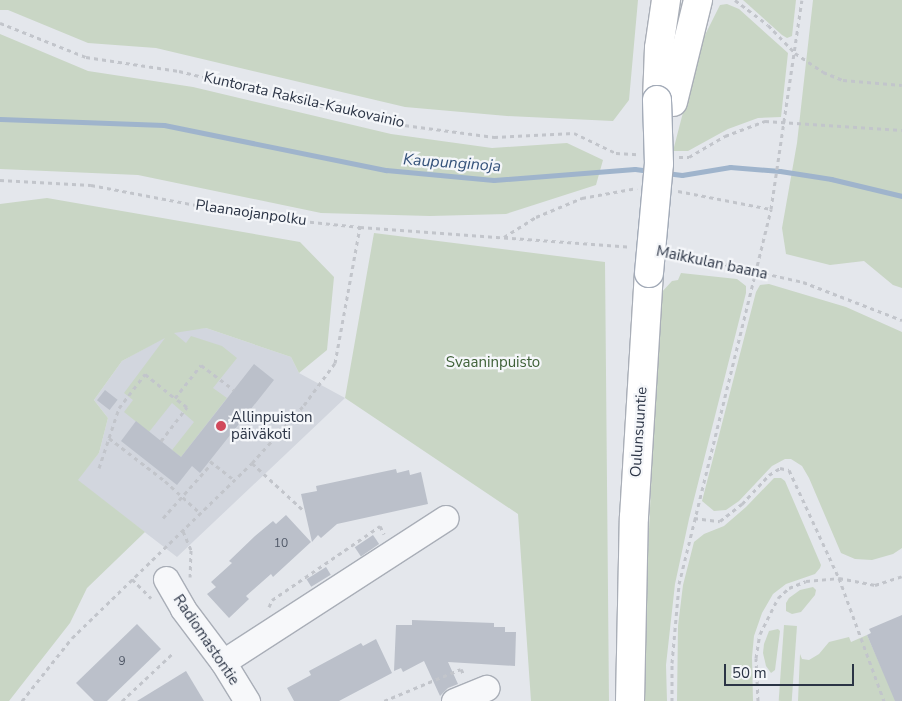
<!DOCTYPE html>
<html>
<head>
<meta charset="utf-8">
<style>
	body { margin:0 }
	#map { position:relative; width:902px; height:701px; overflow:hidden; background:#e4e7ec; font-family:"Nunito Sans",sans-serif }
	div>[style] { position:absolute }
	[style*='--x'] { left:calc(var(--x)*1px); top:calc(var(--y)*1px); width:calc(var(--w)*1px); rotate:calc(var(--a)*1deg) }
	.built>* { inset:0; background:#d2d6de }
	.green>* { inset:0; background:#c9d6c5; transform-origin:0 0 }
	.stream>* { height:5px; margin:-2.5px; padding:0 2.5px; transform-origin:2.5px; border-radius:2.5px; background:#9fb4cc }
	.building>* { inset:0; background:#bbc0ca; transform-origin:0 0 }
	.path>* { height:3px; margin-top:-1.5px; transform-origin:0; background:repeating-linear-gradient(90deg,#c2c5cb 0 4px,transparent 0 8px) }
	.roads { filter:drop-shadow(1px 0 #a9aeb7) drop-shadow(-1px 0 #a9aeb7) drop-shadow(0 1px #a9aeb7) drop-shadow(0 -1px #a9aeb7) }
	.minor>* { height:25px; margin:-12.5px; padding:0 12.5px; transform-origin:12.5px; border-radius:12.5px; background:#f7f8fa }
	.major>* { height:28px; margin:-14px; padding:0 14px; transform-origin:14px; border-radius:14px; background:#fff }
	.bridges { filter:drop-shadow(1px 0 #a3abb8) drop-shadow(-1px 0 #a3abb8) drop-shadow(0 1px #a3abb8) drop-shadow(0 -1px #a3abb8) }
	.major-bridge>* { height:28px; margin:-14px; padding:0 14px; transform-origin:14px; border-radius:14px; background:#fff }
	.dots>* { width:14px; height:14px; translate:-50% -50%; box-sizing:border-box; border:2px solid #f4f6f9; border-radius:50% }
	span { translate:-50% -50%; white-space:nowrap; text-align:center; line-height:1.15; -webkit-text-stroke:4.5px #f4f6f9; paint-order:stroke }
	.number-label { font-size:12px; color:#4f5766 }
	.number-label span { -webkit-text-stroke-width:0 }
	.street-label { font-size:15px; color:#2b3445 }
	.park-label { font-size:15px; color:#3f6138 }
	.poi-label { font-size:15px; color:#2b3445 }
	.left { translate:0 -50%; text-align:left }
	.water-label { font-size:16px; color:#34527a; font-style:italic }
	.scale { position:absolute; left:724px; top:664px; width:130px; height:22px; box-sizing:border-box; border:2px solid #2b3445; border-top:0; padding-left:6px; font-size:15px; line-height:18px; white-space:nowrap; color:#2b3445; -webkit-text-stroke:4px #f4f6f9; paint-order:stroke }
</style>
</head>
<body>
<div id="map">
	<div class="built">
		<i style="clip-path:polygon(206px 328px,291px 357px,299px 373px,345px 398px,177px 557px,77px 480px,99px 453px,108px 418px,94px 400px,122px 361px,178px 330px)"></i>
	</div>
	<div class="green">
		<i style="clip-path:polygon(0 0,638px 0,629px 100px,613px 121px,507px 116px,405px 107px,156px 48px,88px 43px,8px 10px,0 10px)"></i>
		<i style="clip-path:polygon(743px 0,796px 0,792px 36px,787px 38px,782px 35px)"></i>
		<i style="clip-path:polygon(813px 0,902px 0,902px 288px,893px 285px,864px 261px,830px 265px,786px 254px,782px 228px,797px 143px)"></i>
		<i style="clip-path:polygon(727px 4px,739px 9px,788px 53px,781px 117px,758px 118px,728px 129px,688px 151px,673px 151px,701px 43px,720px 5px)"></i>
		<i style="clip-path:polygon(0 34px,88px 71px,193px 87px,391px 134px,492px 148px,567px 143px,603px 160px,596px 185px,506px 214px,430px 216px,321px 213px,138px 175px,0 169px)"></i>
		<i style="clip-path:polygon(47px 198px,300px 242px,334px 277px,327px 350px,299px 373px,291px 357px,206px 328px,174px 333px,186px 343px,191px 336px,222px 346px,237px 358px,213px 388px,227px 398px,181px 457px,172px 450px,194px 422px,172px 403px,149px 432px,124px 412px,133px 400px,124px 393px,165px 338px,122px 361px,94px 400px,108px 418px,99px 453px,78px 480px,145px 532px,87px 588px,70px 623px,9px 701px,0 701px,0 204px)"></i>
		<i style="clip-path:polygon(374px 233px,605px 262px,609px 701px,531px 701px,518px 514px,345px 398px)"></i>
		<i style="clip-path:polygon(681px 273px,737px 279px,746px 286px,746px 293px,689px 519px,675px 584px,666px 665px,667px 701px,645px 701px,643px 658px,660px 294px,672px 281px,678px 280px)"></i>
		<i style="clip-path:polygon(769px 284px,846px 307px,902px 332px,902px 548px,893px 554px,872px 560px,855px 559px,841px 553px,809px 478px,802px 466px,791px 459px,785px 459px,772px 466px,739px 501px,726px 510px,714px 511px,702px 501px,756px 292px,760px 285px)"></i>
		<i style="clip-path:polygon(774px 478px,781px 478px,785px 481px,821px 565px,820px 568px,815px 574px,786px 584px,773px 594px,762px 613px,754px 636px,752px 657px,753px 701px,677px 701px,678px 626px,683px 585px,694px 542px,704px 534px,724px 526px,746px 507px)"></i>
		<i style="clip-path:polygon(813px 587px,816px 590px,815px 595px,801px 612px,792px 614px,786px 611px,786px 603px,789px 598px,800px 590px)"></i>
		<i style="left:784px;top:625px;width:13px;height:76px;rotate:4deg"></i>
		<i style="clip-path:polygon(778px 629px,780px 631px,775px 670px,771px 673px,766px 666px,763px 653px,764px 644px,769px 631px)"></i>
		<i style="clip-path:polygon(867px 635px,896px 701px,798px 701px,800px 654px,802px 659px,809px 660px,819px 654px,829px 642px,849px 637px,851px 642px)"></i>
	</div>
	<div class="stream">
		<i style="--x:0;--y:119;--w:164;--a:2.1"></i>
		<i style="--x:164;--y:125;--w:227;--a:11.5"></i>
		<i style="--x:386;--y:170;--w:108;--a:5.3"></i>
		<i style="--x:494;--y:180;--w:141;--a:-4.5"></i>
		<i style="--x:635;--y:169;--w:15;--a:8"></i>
		<i style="--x:666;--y:173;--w:16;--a:7"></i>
		<i style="--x:682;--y:175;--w:49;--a:-9.5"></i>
		<i style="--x:730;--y:167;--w:50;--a:4.6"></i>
		<i style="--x:780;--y:171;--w:52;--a:8.9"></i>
		<i style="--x:831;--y:179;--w:73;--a:13.5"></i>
	</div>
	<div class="building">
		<i style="clip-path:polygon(254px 364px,274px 380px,200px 473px,192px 466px,177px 485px,121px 441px,136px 421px,181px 457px)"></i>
		<i style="left:105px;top:390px;width:16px;height:13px;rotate:38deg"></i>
		<i style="clip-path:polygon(396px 469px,397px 473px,409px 470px,410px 475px,421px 472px,428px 504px,337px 524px,321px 538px,318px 535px,312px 542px,301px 494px,317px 491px,316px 486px)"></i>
		<i style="clip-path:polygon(286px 515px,311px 542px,273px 577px,271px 574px,246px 596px,249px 599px,229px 618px,207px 594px,216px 587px,211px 582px,232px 563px,229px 561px,255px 536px,273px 521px,276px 524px)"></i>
		<i style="left:373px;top:535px;width:11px;height:22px;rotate:56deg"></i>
		<i style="left:326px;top:567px;width:9px;height:23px;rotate:58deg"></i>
		<i style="clip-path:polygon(902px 615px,902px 701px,895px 701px,867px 635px,871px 633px,869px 629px)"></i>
		<i style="clip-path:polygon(412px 620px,494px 623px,494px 627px,505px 627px,505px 632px,516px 632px,515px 666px,448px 662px,458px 684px,448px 688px,440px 696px,424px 661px,403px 672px,401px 668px,394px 671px,396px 625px,412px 625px)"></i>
		<i style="clip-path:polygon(137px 624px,161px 649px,107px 701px,94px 701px,76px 683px)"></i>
		<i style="clip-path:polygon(376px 639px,392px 673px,339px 701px,294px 701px,287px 688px,311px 675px,309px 671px,361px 643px,363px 646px)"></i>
		<i style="clip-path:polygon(186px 671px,204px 701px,137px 701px)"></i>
	</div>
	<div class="path">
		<i style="--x:735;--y:0;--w:41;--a:37.1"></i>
		<i style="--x:768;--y:25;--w:39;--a:46"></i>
		<i style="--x:795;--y:53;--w:34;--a:34"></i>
		<i style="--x:823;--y:72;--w:22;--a:22"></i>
		<i style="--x:843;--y:80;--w:59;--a:4.8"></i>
		<i style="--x:0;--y:23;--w:92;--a:21.6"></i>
		<i style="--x:86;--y:57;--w:94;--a:8.6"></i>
		<i style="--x:179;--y:71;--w:216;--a:13.9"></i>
		<i style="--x:389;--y:123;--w:106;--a:7.6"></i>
		<i style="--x:494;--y:137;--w:80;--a:-2.9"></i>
		<i style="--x:574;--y:133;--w:47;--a:25.5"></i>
		<i style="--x:616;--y:153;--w:22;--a:3"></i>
		<i style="--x:679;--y:157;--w:10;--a:0"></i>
		<i style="--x:689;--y:157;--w:42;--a:-30.3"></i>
		<i style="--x:725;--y:136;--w:43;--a:-20.6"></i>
		<i style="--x:765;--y:121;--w:137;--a:3.8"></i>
		<i style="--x:0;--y:180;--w:91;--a:3.1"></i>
		<i style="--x:91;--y:185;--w:166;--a:10.8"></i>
		<i style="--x:254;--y:216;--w:107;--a:5.9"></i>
		<i style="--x:360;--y:227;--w:271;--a:4.2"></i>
		<i style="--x:678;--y:191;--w:95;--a:11"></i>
		<i style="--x:504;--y:237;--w:38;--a:-32"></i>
		<i style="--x:536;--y:217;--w:50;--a:-22.4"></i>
		<i style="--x:582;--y:198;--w:56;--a:-10.3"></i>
		<i style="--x:671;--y:252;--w:135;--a:12.8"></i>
		<i style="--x:803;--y:282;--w:106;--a:21"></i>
		<i style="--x:109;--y:438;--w:71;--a:37.5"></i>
		<i style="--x:165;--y:481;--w:47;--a:42.4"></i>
		<i style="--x:161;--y:441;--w:43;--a:-52.6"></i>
		<i style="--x:187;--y:407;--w:15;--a:-143"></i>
		<i style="--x:210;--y:461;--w:31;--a:38"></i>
		<i style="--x:252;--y:463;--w:68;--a:42.6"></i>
		<i style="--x:99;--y:468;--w:63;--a:-71.6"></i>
		<i style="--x:119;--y:408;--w:43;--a:-52.6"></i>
		<i style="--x:145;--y:374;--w:38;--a:39"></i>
		<i style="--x:175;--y:398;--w:42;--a:-51.8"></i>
		<i style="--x:201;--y:365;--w:41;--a:37.1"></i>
		<i style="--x:163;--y:518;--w:74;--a:-48.3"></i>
		<i style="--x:694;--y:518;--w:26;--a:7"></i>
		<i style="--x:720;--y:521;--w:28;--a:-38"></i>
		<i style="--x:742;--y:504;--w:40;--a:-47"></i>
		<i style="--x:769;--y:475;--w:13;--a:-32"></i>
		<i style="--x:780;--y:468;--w:9;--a:13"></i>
		<i style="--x:789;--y:470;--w:119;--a:65.2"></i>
		<i style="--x:839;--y:578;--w:131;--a:69.9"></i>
		<i style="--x:183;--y:531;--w:21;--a:67"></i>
		<i style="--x:191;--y:550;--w:27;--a:92"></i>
		<i style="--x:132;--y:579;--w:27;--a:45"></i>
		<i style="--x:269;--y:607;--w:8;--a:-67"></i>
		<i style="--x:272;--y:600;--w:131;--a:-34.4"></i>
		<i style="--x:380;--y:526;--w:9;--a:63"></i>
		<i style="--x:22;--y:701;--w:80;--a:-51.6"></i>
		<i style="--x:72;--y:638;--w:251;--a:-44.2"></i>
		<i style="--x:252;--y:463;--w:78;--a:-48.1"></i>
		<i style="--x:304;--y:405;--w:52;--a:-53.6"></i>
		<i style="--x:335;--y:363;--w:138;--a:-79.6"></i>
		<i style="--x:122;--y:701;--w:69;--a:-43.2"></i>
		<i style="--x:384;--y:701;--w:83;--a:-22.6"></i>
		<i style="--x:461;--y:669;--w:7;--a:63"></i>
		<i style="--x:672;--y:701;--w:38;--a:-90"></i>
		<i style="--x:672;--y:663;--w:79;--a:-84.9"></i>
		<i style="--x:679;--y:584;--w:386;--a:-76.2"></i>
		<i style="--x:771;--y:209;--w:211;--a:-81.6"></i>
		<i style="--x:758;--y:701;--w:43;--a:-92.7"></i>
		<i style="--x:756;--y:658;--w:24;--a:-81"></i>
		<i style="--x:760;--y:634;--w:40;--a:-63.4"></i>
		<i style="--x:778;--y:598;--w:15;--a:-42"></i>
		<i style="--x:789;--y:588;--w:18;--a:-22"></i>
		<i style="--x:806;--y:581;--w:33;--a:-5"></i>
		<i style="--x:839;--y:578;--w:37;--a:11"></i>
		<i style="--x:875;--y:585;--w:28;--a:-18"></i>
	</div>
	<div class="roads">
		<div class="minor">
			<i style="--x:166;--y:579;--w:34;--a:60"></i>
			<i style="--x:183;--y:609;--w:66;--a:53"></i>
			<i style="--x:223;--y:662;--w:46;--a:58.4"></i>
			<i style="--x:223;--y:662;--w:265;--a:-32.9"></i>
			<i style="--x:454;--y:701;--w:35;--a:-22"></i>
		</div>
		<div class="major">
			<i style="--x:657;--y:100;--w:52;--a:-87.8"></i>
			<i style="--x:659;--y:48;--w:49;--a:-81.7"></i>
			<i style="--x:673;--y:102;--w:105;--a:-76.2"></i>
			<i style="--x:630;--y:701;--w:184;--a:-88.8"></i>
			<i style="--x:634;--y:517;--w:244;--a:-86.5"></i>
		</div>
	</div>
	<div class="bridges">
		<div class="major-bridge">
			<i style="--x:649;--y:273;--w:109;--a:-84.8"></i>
			<i style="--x:659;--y:164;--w:64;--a:-91.8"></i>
		</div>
	</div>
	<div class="dots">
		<i style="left:221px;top:426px;background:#d1495b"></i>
	</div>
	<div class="number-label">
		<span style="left:281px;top:544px">10</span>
		<span style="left:122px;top:662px">9</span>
	</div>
	<div class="street-label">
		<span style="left:304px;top:100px;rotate:13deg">Kuntorata Raksila-Kaukovainio</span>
		<span style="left:251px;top:213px;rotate:8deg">Plaanaojanpolku</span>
		<span style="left:712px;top:263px;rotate:12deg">Maikkulan baana</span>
		<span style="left:639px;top:432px;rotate:-86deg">Oulunsuuntie</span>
		<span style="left:206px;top:640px;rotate:56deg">Radiomastontie</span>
	</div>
	<div class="park-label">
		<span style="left:493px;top:363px">Svaaninpuisto</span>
	</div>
	<div class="poi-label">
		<span class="left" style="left:231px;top:426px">Allinpuiston<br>päiväkoti</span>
	</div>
	<div class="water-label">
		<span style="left:452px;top:163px;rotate:4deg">Kaupunginoja</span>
	</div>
	<div class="scale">50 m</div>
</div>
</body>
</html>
